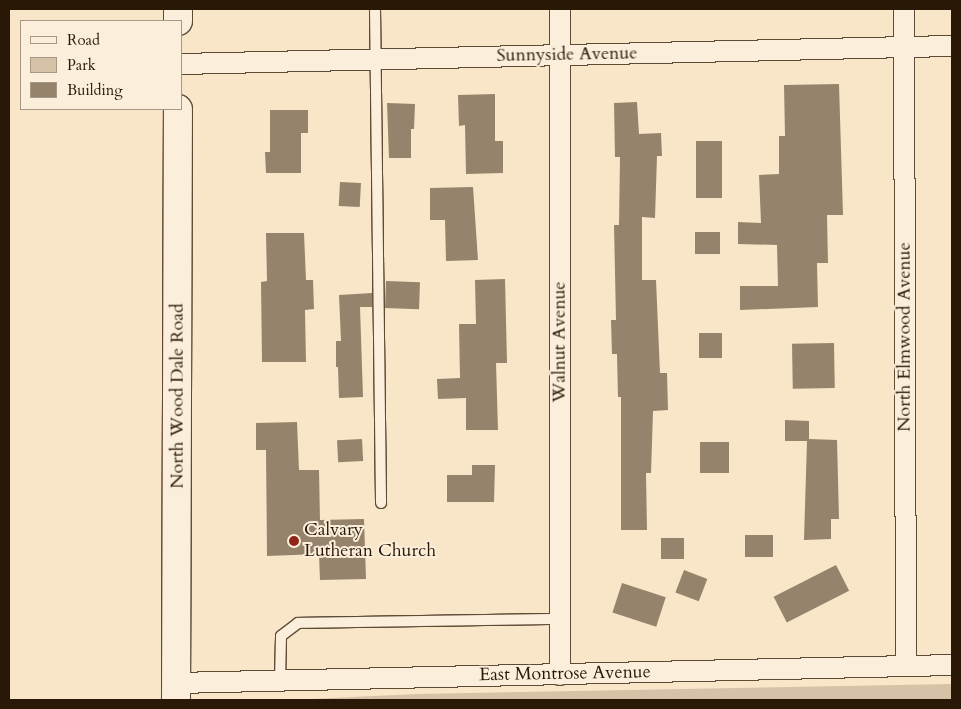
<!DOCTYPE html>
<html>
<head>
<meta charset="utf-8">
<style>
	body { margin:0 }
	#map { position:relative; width:961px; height:709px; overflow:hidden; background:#f9e5c8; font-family:Cardo,serif }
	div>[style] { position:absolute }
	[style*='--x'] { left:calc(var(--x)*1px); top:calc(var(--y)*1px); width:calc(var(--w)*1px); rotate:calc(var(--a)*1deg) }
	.green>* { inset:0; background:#d6c2a7 }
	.building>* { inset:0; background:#96836b; transform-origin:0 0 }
	.roads { filter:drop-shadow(1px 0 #5e4b36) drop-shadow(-1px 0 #5e4b36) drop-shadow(0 1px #5e4b36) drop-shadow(0 -1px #5e4b36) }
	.service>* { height:10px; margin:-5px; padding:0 5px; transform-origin:5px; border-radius:5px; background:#fbeedb }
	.minor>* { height:20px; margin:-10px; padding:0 10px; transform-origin:10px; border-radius:10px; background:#fbeedb }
	.secondary>* { height:28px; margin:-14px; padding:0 14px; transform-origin:14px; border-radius:14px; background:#fbeedb }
	.dots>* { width:14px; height:14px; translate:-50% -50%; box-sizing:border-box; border:2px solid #fbeedb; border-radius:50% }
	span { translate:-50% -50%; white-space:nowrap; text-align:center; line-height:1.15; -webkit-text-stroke:4px #fbeedb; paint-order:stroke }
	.street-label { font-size:18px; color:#2a1806 }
	.poi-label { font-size:18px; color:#2a1806 }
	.left { translate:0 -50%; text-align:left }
	.frame { position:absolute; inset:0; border:10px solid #2a1806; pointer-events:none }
	.legend { position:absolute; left:20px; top:20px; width:162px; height:90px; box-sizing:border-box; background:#fbeedb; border:1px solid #a79886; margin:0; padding:6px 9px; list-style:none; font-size:15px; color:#2a1806 }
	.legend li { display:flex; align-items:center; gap:10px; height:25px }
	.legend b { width:25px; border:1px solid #a79886 }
</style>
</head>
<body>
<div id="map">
	<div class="green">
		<i style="clip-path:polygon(952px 684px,952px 700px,290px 700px,417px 694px)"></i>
	</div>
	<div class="building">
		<i style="clip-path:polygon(839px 84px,843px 215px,827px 215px,828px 263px,817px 263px,818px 307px,740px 310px,740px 286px,778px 286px,777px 245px,738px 244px,738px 222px,761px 223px,759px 175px,779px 174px,779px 136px,785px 136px,784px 85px)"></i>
		<i style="clip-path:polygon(495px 94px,495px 141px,503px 141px,503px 173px,466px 174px,465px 125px,459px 126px,458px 95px)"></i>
		<i style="clip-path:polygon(637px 102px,639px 134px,661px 133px,662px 156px,657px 156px,655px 218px,642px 217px,642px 280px,656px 280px,660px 373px,667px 373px,668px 410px,653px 411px,651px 473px,646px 473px,647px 530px,621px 530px,621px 397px,618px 397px,617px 354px,612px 354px,611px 320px,616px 320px,614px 225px,619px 225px,620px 157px,615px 157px,614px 103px)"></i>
		<i style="clip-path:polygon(387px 103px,415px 104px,414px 129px,411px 129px,411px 158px,389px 158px)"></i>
		<i style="clip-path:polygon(270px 110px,308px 110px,308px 133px,301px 133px,301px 173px,266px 173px,265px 152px,270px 152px)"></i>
		<i style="left:696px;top:141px;width:26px;height:57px"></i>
		<i style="left:340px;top:182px;width:21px;height:24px;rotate:3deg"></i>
		<i style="clip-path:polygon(473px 187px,478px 260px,446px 261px,445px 220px,430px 220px,430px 188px)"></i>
		<i style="left:695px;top:232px;width:25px;height:22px"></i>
		<i style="clip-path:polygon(266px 233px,304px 233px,306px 280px,313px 280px,314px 309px,305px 310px,306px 362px,262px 362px,261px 282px,267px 281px)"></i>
		<i style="clip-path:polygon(505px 279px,507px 363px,496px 363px,498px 430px,466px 430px,466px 398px,438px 399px,437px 379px,460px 378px,459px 324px,476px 324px,475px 280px)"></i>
		<i style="left:386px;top:281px;width:34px;height:27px;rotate:2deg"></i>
		<i style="clip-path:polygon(372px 293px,372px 307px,360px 307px,363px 397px,339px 398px,338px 367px,336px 367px,336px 341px,341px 341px,339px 295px)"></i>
		<i style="left:699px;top:333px;width:23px;height:25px"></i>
		<i style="left:834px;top:343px;width:45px;height:42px;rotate:89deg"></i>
		<i style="clip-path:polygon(785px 420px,809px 421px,809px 439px,837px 440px,839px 519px,831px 519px,831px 539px,804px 540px,807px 441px,785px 441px)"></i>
		<i style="clip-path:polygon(297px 422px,299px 470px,319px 470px,320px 520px,364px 519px,366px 579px,320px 580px,319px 554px,267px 556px,266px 450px,256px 450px,256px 423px)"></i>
		<i style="left:362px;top:439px;width:22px;height:25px;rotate:87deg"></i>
		<i style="left:700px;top:442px;width:29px;height:31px"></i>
		<i style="clip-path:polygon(472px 465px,495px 465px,494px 502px,447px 502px,447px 475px,472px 475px)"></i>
		<i style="left:745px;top:535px;width:28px;height:22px"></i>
		<i style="left:661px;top:538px;width:23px;height:21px"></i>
		<i style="left:836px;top:565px;width:29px;height:70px;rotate:63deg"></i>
		<i style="left:684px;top:570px;width:25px;height:24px;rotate:21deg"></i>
		<i style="left:622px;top:583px;width:46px;height:31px;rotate:18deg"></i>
	</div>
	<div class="roads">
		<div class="service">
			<i style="--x:375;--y:9;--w:494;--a:89.3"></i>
			<i style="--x:280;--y:681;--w:45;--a:-88.7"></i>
			<i style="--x:281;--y:636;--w:21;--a:-37"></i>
			<i style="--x:298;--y:623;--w:262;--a:-0.9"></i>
		</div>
		<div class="minor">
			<i style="--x:560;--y:9;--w:666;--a:90"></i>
			<i style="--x:904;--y:9;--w:657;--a:89.83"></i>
			<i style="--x:181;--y:64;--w:771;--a:-1.34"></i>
			<i style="--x:177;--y:683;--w:775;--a:-1.33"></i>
		</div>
		<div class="secondary">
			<i style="--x:178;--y:21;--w:12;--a:-90"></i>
			<i style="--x:176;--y:700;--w:591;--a:-89.81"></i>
		</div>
	</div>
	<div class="dots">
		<i style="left:294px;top:541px;background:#8f2418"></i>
	</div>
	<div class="street-label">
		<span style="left:567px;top:55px;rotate:-1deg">Sunnyside Avenue</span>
		<span style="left:905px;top:337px;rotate:-90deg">North Elmwood Avenue</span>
		<span style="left:560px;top:342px;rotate:-90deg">Walnut Avenue</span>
		<span style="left:178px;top:396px;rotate:-90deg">North Wood Dale Road</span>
		<span style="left:565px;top:674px;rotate:-1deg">East Montrose Avenue</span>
	</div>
	<div class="poi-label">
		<span class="left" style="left:304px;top:541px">Calvary<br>Lutheran Church</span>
	</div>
	<div class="frame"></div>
	<ul class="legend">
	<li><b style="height:6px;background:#fbeedb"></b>Road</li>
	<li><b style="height:14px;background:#d6c2a7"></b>Park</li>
	<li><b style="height:14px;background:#96836b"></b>Building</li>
	</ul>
</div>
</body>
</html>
